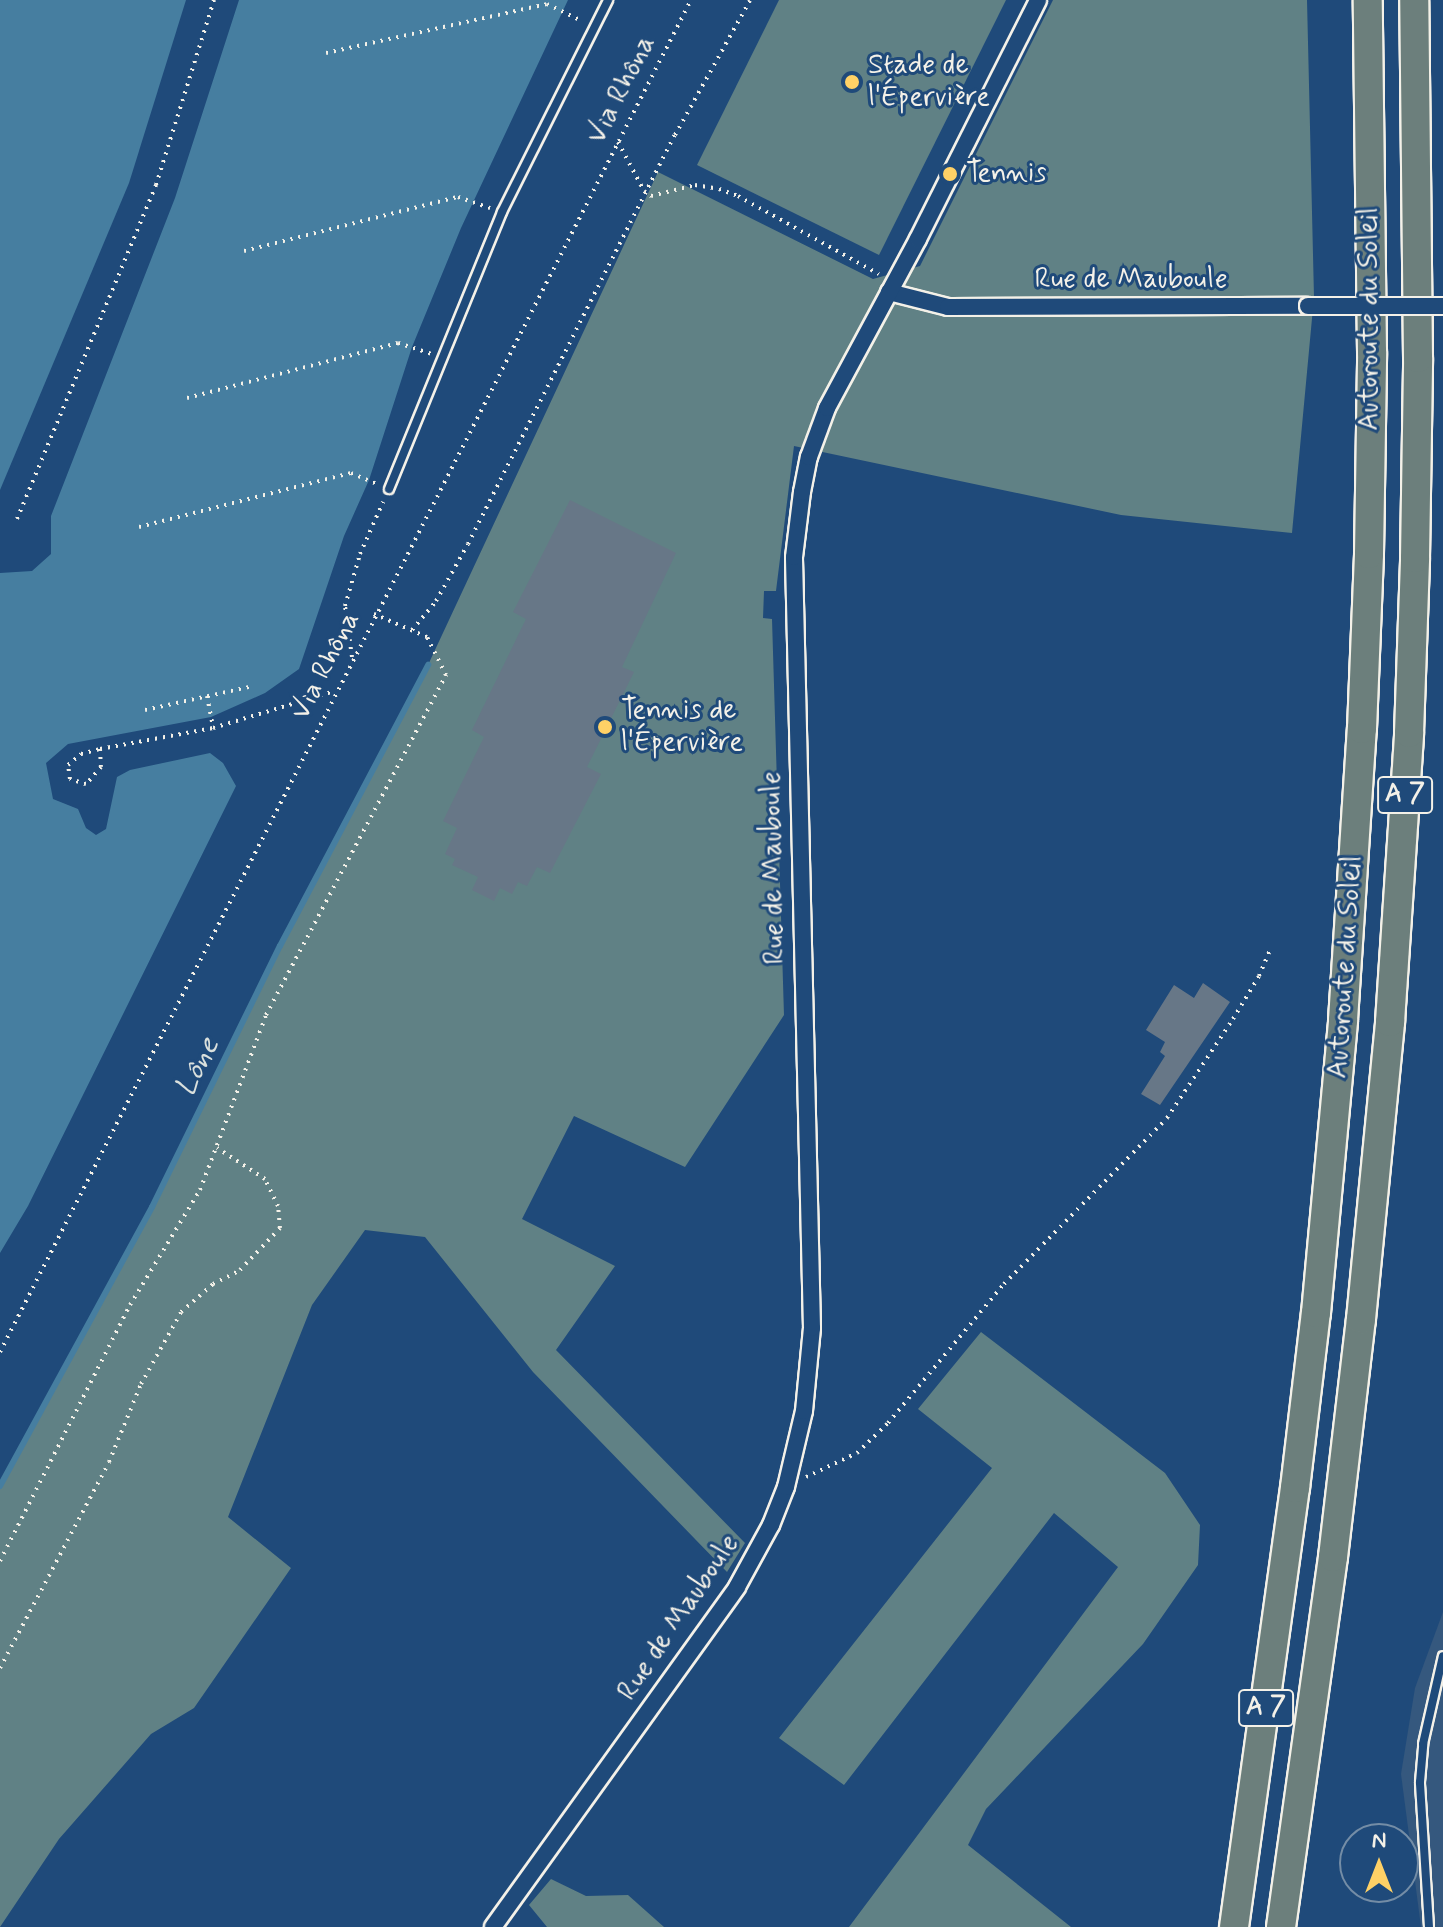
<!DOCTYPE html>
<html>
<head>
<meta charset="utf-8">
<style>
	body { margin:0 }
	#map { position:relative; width:1443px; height:1927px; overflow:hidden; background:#1f4a7a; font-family:Mynerve,sans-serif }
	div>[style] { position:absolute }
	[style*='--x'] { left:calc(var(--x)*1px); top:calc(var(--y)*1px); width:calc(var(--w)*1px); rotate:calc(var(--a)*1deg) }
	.built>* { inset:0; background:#35587e }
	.green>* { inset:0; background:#608185 }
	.water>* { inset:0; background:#467ea0 }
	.stream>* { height:6px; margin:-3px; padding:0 3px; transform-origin:3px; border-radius:3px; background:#467ea0 }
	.building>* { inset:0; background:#677787 }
	.path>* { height:4px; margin-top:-2px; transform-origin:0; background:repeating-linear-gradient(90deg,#f4f1e8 0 2px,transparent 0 8px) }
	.roads { filter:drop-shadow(2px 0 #f4f1e8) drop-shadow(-2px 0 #f4f1e8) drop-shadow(0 2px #f4f1e8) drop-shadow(0 -2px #f4f1e8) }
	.lane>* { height:8px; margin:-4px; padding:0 4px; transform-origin:4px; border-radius:4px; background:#1f4a7a }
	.street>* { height:16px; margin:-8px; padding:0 8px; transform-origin:8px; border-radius:8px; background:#1f4a7a }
	.highway>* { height:28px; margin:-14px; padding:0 14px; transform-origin:14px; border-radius:14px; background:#6c7f7c }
	.bridges { filter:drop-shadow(2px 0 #f4f1e8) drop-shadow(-2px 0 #f4f1e8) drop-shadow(0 2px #f4f1e8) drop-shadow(0 -2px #f4f1e8) }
	.street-bridge>* { height:16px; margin:-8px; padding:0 8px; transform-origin:8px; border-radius:8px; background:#1f4a7a }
	.dots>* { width:22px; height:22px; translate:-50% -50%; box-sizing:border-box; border:4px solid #1f4a7a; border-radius:50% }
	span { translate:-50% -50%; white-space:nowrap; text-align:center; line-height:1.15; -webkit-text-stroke:6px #1f4a7a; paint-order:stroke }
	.shield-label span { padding:2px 6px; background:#1f4a7a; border:2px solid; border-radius:6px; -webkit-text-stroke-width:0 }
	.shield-label { font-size:26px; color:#f4f1e8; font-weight:700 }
	.poi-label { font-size:28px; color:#f4f1e8 }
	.left { translate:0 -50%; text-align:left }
	.street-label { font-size:28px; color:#f4f1e8 }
	.water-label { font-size:30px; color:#dae0dd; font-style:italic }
	.north { position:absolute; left:1339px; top:1823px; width:80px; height:80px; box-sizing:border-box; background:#1f4a7a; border:2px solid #748da6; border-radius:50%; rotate:0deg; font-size:22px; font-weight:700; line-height:32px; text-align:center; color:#f4f1e8 }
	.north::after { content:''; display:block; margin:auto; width:28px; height:36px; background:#ffd166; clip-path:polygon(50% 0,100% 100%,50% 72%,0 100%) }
</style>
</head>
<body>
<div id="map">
	<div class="built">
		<i style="clip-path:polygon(1443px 1612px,1443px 1927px,1421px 1927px,1401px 1774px,1415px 1688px)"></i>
	</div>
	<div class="green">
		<i style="clip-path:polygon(779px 0,1006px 0,879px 255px,697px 165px)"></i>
		<i style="clip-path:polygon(1053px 0,1307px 0,1314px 297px,1292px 533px,1121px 515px,794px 446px,776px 591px,764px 591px,763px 618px,772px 619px,784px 1015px,685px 1167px,574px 1116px,522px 1219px,615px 1266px,556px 1350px,745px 1543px,727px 1572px,533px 1372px,425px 1237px,365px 1230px,312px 1305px,228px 1517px,291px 1568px,194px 1708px,151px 1734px,59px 1839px,0 1927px,0 1486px,152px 1207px,280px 946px,428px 665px,658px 172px,873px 279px,920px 266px)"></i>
		<i style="clip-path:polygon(981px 1332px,1165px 1473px,1200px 1525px,1198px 1565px,1143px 1644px,986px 1809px,968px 1845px,1071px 1927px,849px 1927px,1118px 1567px,1054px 1513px,844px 1785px,779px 1738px,992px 1468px,918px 1409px)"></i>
		<i style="clip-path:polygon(551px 1879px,586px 1896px,628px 1895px,664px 1927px,547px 1927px,529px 1905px)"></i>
	</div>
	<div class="water">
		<i style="clip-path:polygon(0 0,186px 0,129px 183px,0 490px)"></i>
		<i style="clip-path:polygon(239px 0,568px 0,461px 228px,412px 347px,369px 480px,344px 536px,299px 669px,265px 693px,211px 717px,68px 744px,46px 763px,53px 799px,78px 809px,86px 828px,96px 835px,106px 829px,117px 777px,130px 770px,210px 753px,223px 763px,236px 786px,28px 1206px,0 1253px,0 573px,32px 571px,51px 554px,51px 516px,175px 198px)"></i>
	</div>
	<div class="stream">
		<i style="--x:0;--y:1486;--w:318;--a:-61.4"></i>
		<i style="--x:152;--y:1207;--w:291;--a:-63.9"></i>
		<i style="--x:280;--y:946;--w:318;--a:-62.2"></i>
	</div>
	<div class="building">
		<i style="clip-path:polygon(570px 500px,676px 553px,622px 667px,634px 672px,587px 767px,601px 774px,550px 873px,537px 867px,527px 886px,518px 882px,512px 894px,500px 888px,494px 901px,472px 890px,478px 877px,452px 865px,455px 859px,445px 854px,457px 828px,443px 821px,484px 737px,472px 730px,526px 619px,513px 612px)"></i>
		<i style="clip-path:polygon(1203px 983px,1230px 1002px,1160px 1105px,1141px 1094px,1165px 1056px,1160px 1052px,1165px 1042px,1146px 1030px,1174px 985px,1194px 998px)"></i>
	</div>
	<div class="path">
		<i style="--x:326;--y:53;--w:226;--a:-12.5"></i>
		<i style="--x:547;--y:4;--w:39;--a:26"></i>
		<i style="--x:618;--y:142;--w:55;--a:62"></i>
		<i style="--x:644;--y:191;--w:9;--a:36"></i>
		<i style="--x:651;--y:196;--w:45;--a:-14"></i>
		<i style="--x:695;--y:185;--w:24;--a:9"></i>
		<i style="--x:719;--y:189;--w:20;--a:20"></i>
		<i style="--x:738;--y:196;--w:161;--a:29"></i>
		<i style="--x:244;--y:251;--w:221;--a:-14.2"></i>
		<i style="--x:458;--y:197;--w:34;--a:19"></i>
		<i style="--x:187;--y:398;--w:218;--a:-14.6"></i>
		<i style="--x:398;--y:343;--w:36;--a:18"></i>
		<i style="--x:17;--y:519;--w:362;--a:-67.4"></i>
		<i style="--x:156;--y:185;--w:194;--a:-72.6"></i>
		<i style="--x:139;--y:527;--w:219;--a:-14.3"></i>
		<i style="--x:351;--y:473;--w:30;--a:23"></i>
		<i style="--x:412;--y:630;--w:38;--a:-50"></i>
		<i style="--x:436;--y:601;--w:65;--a:-60.7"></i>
		<i style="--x:468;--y:544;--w:458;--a:-63.2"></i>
		<i style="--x:675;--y:135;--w:154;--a:-60.9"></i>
		<i style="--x:352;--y:657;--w:51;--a:-97.8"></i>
		<i style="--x:345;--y:606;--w:54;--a:-73.9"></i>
		<i style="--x:360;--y:554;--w:57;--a:-66.1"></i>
		<i style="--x:207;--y:696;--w:33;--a:79"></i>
		<i style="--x:145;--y:710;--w:107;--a:-12.5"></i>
		<i style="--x:100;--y:749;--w:18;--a:87"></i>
		<i style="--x:101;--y:767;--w:23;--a:131"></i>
		<i style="--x:86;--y:784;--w:17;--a:-163"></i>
		<i style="--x:70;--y:779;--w:14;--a:-98"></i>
		<i style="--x:68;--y:765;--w:17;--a:-40"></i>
		<i style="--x:81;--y:754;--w:20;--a:-15"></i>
		<i style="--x:100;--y:749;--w:115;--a:-10.5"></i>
		<i style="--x:213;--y:728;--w:127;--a:-16.9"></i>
		<i style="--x:0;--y:1352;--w:1518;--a:-62.93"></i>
		<i style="--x:806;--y:1477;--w:56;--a:-25.2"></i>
		<i style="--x:857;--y:1453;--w:43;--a:-44.1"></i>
		<i style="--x:888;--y:1423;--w:181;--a:-50.2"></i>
		<i style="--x:1004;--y:1284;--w:233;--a:-45.5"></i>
		<i style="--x:1167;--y:1118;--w:119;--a:-56.3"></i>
		<i style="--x:1233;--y:1019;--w:50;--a:-58.8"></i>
		<i style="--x:1259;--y:976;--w:30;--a:-67"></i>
		<i style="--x:0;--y:1561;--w:287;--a:-63.1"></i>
		<i style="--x:130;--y:1305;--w:135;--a:-58.7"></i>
		<i style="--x:200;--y:1190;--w:187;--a:-69.3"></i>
		<i style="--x:266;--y:1015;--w:385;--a:-62.1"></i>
		<i style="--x:446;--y:675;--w:42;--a:-116.6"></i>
		<i style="--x:427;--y:637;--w:58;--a:-156.5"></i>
		<i style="--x:0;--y:1668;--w:233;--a:-62.1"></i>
		<i style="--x:109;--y:1462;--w:84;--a:-67.7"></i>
		<i style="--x:141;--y:1384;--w:82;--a:-60.9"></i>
		<i style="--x:181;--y:1312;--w:43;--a:-41.2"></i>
		<i style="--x:213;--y:1284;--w:30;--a:-27"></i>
		<i style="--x:240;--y:1270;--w:58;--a:-46.4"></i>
		<i style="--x:280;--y:1228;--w:22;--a:-95"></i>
		<i style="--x:278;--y:1206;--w:30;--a:-116"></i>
		<i style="--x:265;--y:1179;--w:57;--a:-147.1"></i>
	</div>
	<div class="roads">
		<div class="lane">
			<i style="--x:389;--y:489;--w:299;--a:-67.8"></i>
			<i style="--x:502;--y:212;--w:237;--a:-63.4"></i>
			<i style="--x:1429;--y:1927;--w:145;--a:-93.6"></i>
			<i style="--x:1420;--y:1782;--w:38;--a:-85"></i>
			<i style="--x:1423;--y:1744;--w:90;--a:-77.2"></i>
		</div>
		<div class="street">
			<i style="--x:889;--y:292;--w:61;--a:14.3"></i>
			<i style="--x:948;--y:307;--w:360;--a:-0.2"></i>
			<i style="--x:493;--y:1927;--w:418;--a:-54.3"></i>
			<i style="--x:737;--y:1587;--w:71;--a:-61.3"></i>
			<i style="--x:771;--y:1525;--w:41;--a:-68.5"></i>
			<i style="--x:786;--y:1487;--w:78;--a:-76.7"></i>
			<i style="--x:804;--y:1411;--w:83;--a:-84.5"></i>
			<i style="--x:812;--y:1328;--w:771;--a:-91.34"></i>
			<i style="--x:794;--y:557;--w:65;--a:-83"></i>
			<i style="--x:802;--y:492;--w:36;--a:-79"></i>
			<i style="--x:809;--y:457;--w:52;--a:-69.8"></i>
			<i style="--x:827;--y:408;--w:192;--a:-61.7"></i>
			<i style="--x:918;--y:239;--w:267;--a:-63.3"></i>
		</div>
		<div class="highway">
			<i style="--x:1234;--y:1927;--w:443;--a:-82.1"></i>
			<i style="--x:1295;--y:1488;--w:176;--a:-83.2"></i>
			<i style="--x:1316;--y:1313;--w:294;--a:-84.7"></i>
			<i style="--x:1343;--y:1020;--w:292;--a:-86.3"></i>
			<i style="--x:1362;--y:729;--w:175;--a:-87.7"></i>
			<i style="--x:1369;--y:554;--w:202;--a:-89.1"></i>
			<i style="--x:1372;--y:352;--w:352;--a:-90.7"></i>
			<i style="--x:1281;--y:1927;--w:374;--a:-82"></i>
			<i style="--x:1333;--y:1557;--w:240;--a:-83.3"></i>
			<i style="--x:1361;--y:1319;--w:298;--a:-84.4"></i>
			<i style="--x:1390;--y:1022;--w:290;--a:-86.2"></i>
			<i style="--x:1409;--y:733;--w:175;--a:-88"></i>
			<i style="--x:1415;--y:558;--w:200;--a:-89.1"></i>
			<i style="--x:1418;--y:358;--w:358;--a:-90.6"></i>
		</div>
	</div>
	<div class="bridges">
		<div class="street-bridge">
			<i style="--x:1308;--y:306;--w:135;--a:0"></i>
		</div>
	</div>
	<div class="dots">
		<i style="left:852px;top:82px;background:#ffd166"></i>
		<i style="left:950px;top:174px;background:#ffd166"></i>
		<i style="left:605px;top:727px;background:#ffd166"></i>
	</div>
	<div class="shield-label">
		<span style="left:1405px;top:795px">A 7</span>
		<span style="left:1266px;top:1708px">A 7</span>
	</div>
	<div class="poi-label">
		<span class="left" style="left:868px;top:82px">Stade de<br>l'Épervière</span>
		<span class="left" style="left:966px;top:174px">Tennis</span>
		<span class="left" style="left:621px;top:727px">Tennis de<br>l'Épervière</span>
	</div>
	<div class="street-label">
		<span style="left:622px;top:90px;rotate:-63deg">Via Rhôna</span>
		<span style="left:1131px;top:280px">Rue de Mauboule</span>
		<span style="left:1370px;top:319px;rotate:-90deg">Autoroute du Soleil</span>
		<span style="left:326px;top:666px;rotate:-63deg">Via Rhôna</span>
		<span style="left:774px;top:868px;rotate:-91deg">Rue de Mauboule</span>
		<span style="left:1346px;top:967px;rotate:-86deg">Autoroute du Soleil</span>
		<span style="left:679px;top:1618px;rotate:-56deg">Rue de Mauboule</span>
	</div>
	<div class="water-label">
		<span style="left:198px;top:1067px;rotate:-63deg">Lône</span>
	</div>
	<div class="north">N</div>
</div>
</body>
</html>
